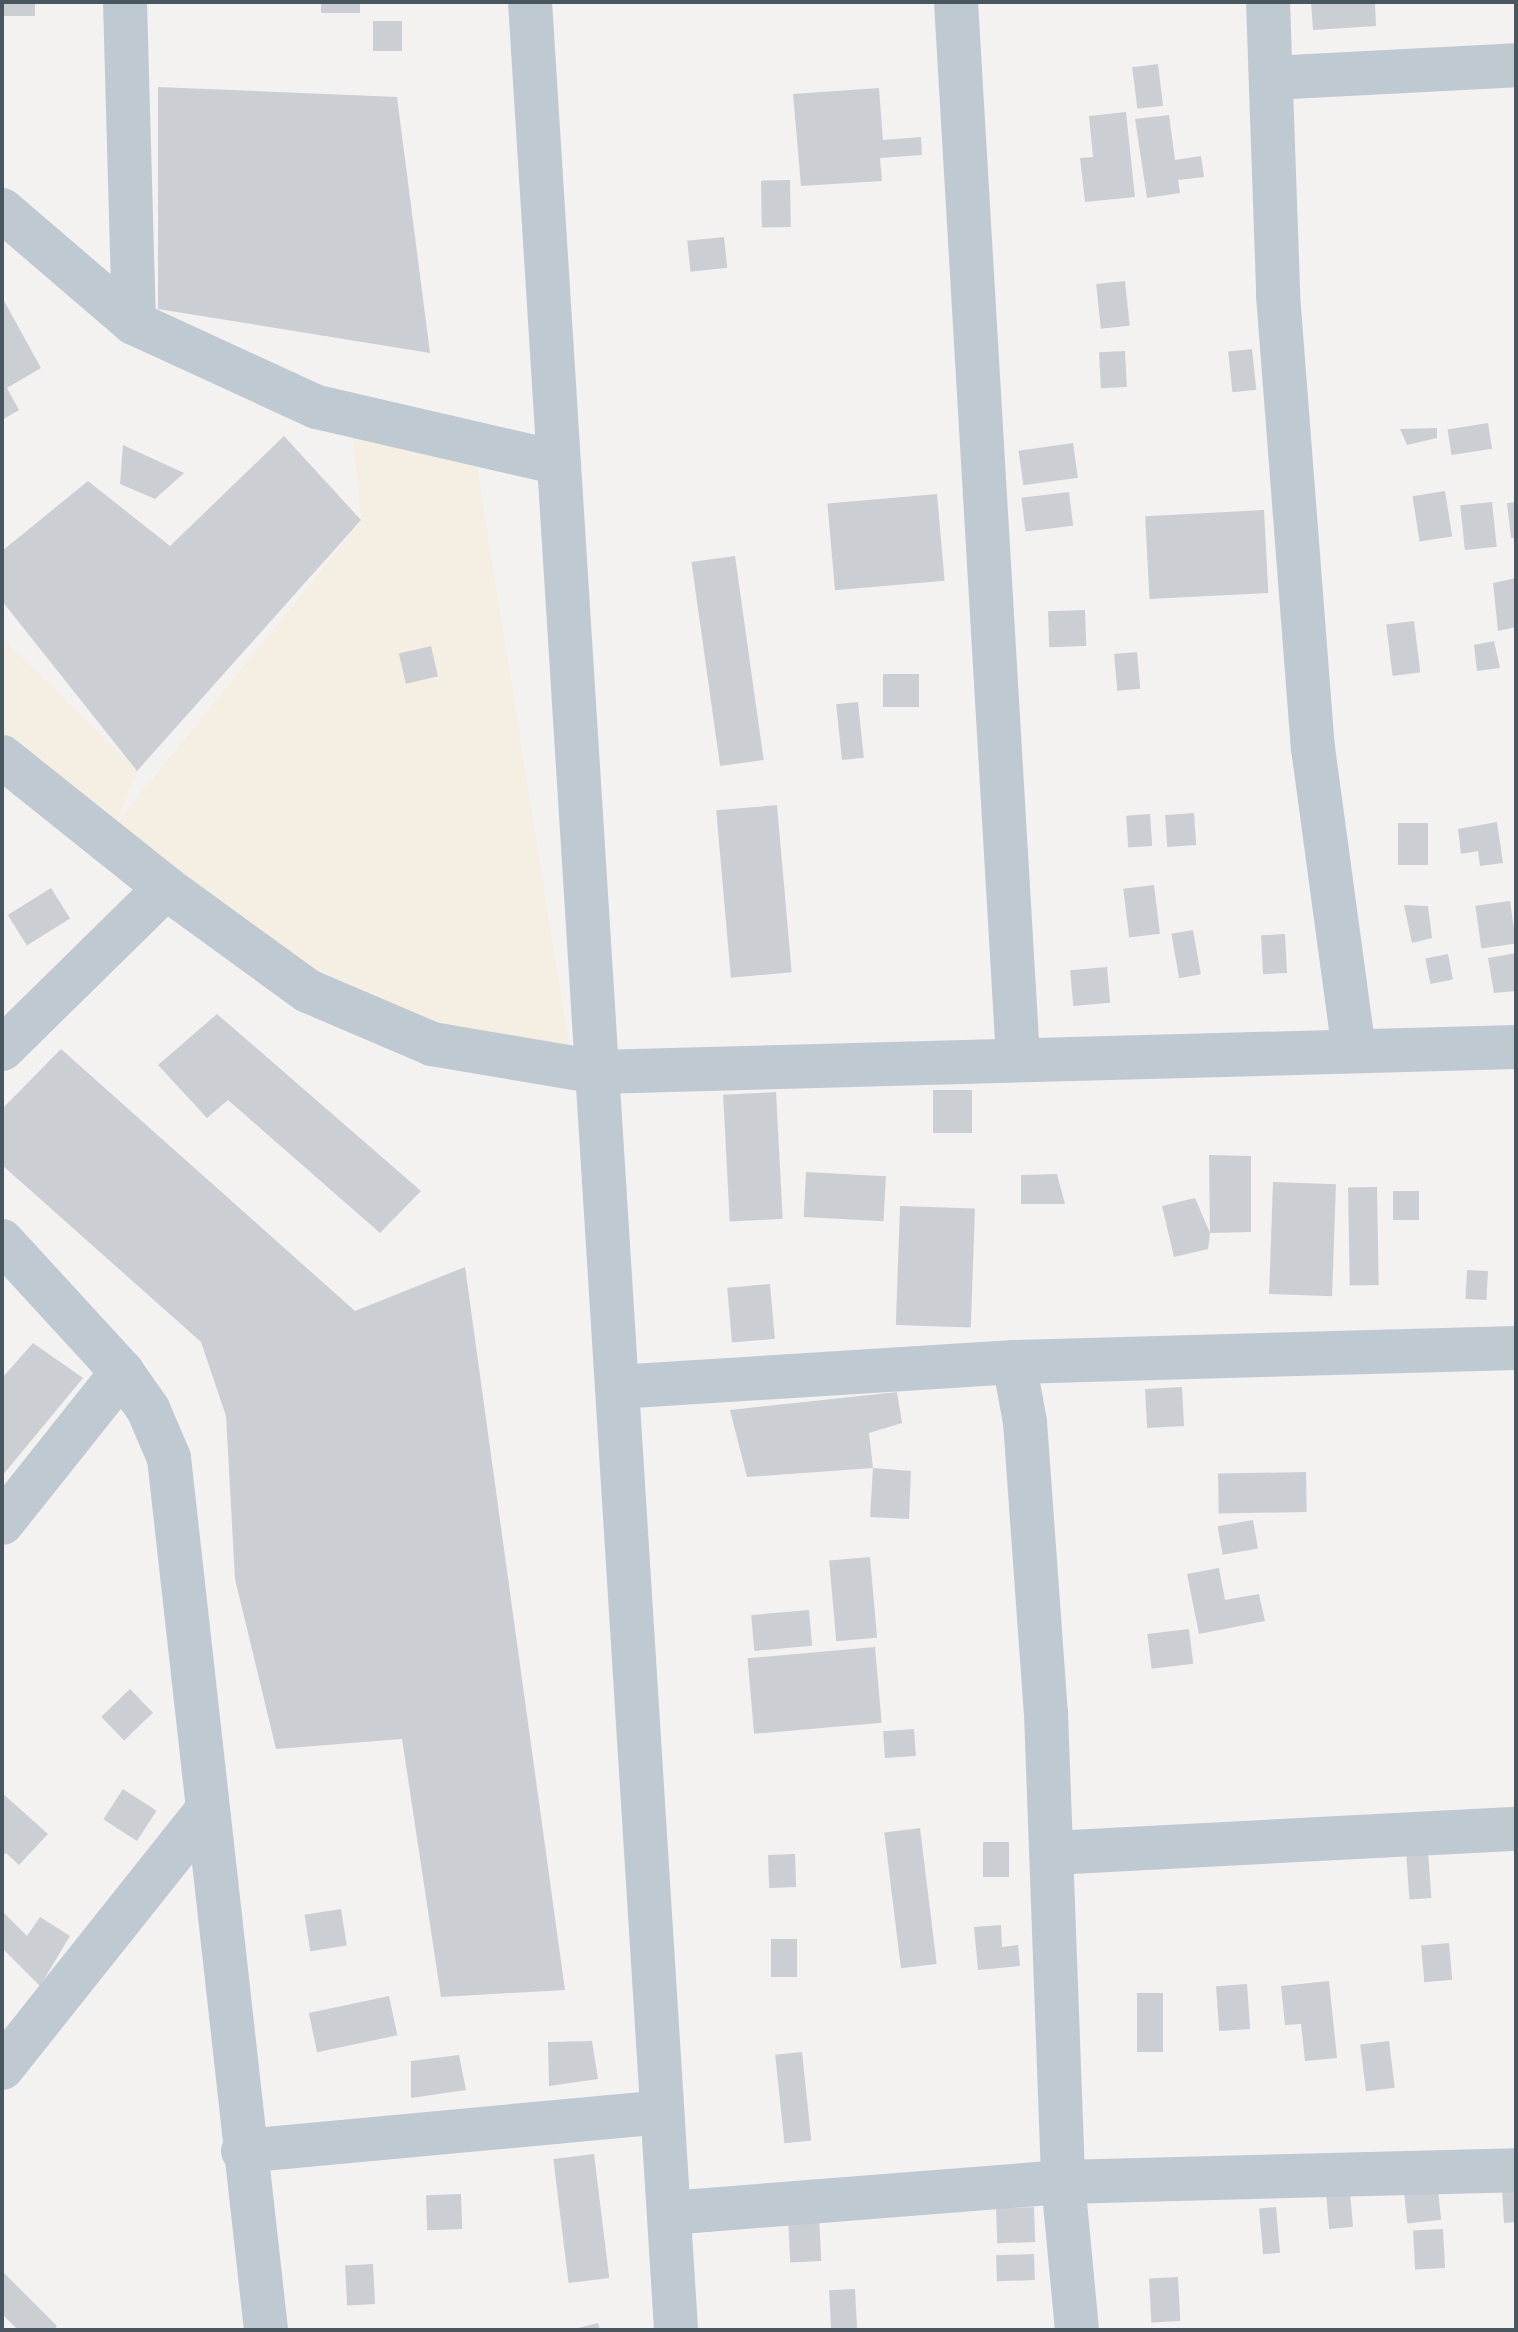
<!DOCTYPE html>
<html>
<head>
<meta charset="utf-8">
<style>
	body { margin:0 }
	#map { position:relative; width:1518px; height:2332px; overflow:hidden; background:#f4f1f1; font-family:Lato,sans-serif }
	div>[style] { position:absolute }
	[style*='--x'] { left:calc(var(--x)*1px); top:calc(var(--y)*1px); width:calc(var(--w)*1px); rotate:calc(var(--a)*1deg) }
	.sand>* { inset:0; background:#f5eee2 }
	.building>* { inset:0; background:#cbcfd4; transform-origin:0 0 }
	.minor>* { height:44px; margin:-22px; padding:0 22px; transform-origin:22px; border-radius:22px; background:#bfc9d1 }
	span { translate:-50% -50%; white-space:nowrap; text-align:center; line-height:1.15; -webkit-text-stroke:6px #fff; paint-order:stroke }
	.frame { position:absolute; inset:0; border:4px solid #485660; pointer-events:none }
</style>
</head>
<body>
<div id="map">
	<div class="sand">
		<i style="clip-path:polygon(351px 414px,476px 460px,570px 1053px,350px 1009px,113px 828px,2px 733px,2px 637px,137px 771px,116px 824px,361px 521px)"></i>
	</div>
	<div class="building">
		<i style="left:2px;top:2px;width:33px;height:14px"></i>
		<i style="left:321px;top:2px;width:39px;height:11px"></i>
		<i style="clip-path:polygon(1311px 2px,1375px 2px,1376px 26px,1313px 30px)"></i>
		<i style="left:373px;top:21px;width:29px;height:30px"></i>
		<i style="left:1158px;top:64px;width:42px;height:26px;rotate:83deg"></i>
		<i style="clip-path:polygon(158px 87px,397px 97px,430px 353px,158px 309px)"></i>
		<i style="clip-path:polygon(879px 88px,883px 140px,921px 137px,922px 155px,880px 158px,882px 181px,801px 186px,793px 94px)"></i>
		<i style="clip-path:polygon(1126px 112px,1135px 197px,1085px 202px,1080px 158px,1093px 157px,1089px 116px)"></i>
		<i style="clip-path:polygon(1169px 115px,1175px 160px,1201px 156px,1204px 177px,1178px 180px,1180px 193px,1147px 198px,1135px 119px)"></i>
		<i style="left:790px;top:180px;width:47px;height:29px;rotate:89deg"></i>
		<i style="left:724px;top:237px;width:31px;height:37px;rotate:84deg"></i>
		<i style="left:1125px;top:281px;width:45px;height:29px;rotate:84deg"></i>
		<i style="clip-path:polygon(2px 297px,41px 368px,7px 388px,19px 410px,2px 420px)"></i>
		<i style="left:1252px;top:349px;width:41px;height:24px;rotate:84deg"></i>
		<i style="left:1125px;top:351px;width:36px;height:26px;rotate:87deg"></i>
		<i style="left:1488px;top:423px;width:26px;height:41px;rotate:81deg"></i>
		<i style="clip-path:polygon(1437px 428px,1437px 438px,1407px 445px,1400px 429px)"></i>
		<i style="clip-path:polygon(284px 436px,361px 520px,137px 771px,2px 601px,2px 551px,88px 481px,170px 546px)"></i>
		<i style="left:1073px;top:443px;width:35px;height:55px;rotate:82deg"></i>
		<i style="clip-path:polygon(123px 445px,184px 473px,155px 499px,120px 484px)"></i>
		<i style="left:1445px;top:491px;width:46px;height:33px;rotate:81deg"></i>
		<i style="left:1069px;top:492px;width:34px;height:48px;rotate:83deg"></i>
		<i style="left:937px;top:494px;width:87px;height:110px;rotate:85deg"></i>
		<i style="left:1492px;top:502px;width:45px;height:32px;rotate:84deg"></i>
		<i style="clip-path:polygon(1516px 502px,1516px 538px,1511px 538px,1507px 503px)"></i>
		<i style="left:1264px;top:510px;width:83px;height:119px;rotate:87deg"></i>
		<i style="left:735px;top:556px;width:206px;height:44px;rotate:82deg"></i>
		<i style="clip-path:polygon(1516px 578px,1516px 627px,1498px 631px,1493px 583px)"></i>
		<i style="left:1085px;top:610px;width:36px;height:37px;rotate:88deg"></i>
		<i style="left:1414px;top:621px;width:52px;height:28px;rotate:83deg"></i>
		<i style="clip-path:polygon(1494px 641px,1500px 668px,1477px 671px,1474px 645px)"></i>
		<i style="left:431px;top:646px;width:31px;height:33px;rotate:77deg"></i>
		<i style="left:1137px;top:652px;width:37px;height:23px;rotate:85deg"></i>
		<i style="left:883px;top:674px;width:36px;height:33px"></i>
		<i style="left:858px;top:702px;width:56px;height:22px;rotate:84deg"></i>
		<i style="left:777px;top:805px;width:168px;height:61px;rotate:85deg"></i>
		<i style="left:1194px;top:813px;width:32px;height:29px;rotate:86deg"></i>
		<i style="left:1150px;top:814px;width:32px;height:24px;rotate:86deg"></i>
		<i style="clip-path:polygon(1497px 822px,1503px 863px,1480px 866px,1478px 851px,1461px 854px,1458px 829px)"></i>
		<i style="left:1398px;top:823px;width:30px;height:42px"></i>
		<i style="left:1154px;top:885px;width:49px;height:31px;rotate:83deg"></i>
		<i style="left:51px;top:888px;width:36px;height:51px;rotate:58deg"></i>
		<i style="left:1510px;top:901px;width:43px;height:35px;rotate:82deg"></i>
		<i style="clip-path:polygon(1404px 905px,1428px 906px,1432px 938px,1412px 943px)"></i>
		<i style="left:1193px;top:930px;width:45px;height:22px;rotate:80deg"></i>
		<i style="left:1285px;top:934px;width:39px;height:24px;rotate:87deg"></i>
		<i style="clip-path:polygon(1516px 953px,1516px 991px,1494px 993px,1488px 958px)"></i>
		<i style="left:1448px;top:954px;width:26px;height:23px;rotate:79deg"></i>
		<i style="left:1107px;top:967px;width:36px;height:37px;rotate:85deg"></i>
		<i style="clip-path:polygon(217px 1014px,421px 1191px,380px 1233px,228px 1100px,207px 1118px,158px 1065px)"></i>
		<i style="clip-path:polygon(61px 1049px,355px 1311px,465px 1267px,565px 1990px,441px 1997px,402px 1739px,276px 1749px,235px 1579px,226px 1416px,201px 1342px,2px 1165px,2px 1109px)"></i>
		<i style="left:933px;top:1090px;width:39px;height:43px"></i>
		<i style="left:776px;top:1092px;width:127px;height:53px;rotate:87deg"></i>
		<i style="clip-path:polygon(1209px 1155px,1251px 1156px,1251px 1232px,1210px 1233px,1208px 1249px,1174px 1257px,1162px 1206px,1195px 1198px,1210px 1233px)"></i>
		<i style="left:806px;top:1172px;width:80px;height:45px;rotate:3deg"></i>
		<i style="clip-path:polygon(1057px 1174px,1065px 1204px,1021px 1204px,1021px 1175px)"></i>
		<i style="left:1273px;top:1182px;width:63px;height:112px;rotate:2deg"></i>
		<i style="left:1377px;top:1187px;width:98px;height:29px;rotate:89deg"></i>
		<i style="left:1393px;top:1191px;width:26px;height:29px"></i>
		<i style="left:900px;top:1206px;width:75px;height:119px;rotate:2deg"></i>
		<i style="left:1467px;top:1270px;width:21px;height:29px;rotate:3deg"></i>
		<i style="left:770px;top:1284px;width:55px;height:43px;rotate:85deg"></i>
		<i style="clip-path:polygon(33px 1343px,83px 1378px,2px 1476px,2px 1378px)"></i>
		<i style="left:1182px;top:1387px;width:39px;height:37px;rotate:87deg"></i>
		<i style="clip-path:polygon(897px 1392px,902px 1423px,869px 1433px,873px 1468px,911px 1471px,909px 1519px,870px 1517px,873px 1468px,747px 1477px,730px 1410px)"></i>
		<i style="left:1306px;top:1472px;width:40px;height:88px;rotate:89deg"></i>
		<i style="left:1253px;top:1520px;width:29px;height:36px;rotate:80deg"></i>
		<i style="left:870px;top:1557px;width:81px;height:41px;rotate:85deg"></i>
		<i style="clip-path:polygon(1219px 1568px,1225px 1600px,1259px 1594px,1265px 1621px,1199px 1634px,1187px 1574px)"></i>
		<i style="left:809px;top:1610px;width:36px;height:58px;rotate:85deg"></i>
		<i style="left:1189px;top:1629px;width:35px;height:42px;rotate:83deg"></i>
		<i style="left:875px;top:1647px;width:76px;height:128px;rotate:85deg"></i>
		<i style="left:130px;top:1689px;width:33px;height:40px;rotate:46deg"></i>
		<i style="left:914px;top:1729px;width:27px;height:31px;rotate:86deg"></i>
		<i style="left:123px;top:1789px;width:40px;height:36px;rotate:33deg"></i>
		<i style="clip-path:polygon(2px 1793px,48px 1834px,19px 1865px,6px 1853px,2px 1857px)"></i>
		<i style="left:920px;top:1828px;width:137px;height:36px;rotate:83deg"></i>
		<i style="left:983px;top:1842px;width:26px;height:35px"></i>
		<i style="left:1428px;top:1850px;width:48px;height:22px;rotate:86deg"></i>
		<i style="left:795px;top:1854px;width:33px;height:27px;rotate:88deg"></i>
		<i style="left:341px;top:1909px;width:37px;height:37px;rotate:81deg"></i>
		<i style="clip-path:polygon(2px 1911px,27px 1936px,40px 1917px,70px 1936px,40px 1986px,2px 1948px)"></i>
		<i style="clip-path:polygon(1001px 1925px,1002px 1947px,1018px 1945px,1020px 1966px,978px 1970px,974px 1927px)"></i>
		<i style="left:771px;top:1939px;width:26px;height:38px"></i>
		<i style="left:1449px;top:1943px;width:37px;height:28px;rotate:85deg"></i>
		<i style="clip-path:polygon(1329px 1981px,1337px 2058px,1305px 2061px,1301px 2024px,1285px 2025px,1281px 1986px)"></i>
		<i style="left:1247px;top:1984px;width:45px;height:31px;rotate:86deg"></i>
		<i style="left:1137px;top:1993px;width:26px;height:59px"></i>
		<i style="left:389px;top:1996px;width:40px;height:82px;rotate:78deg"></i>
		<i style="clip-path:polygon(592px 2041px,598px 2079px,549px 2086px,548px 2042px)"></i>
		<i style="left:1389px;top:2041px;width:47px;height:29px;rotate:83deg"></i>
		<i style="left:802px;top:2052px;width:89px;height:27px;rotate:84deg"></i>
		<i style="clip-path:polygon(459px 2055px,466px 2090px,411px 2098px,411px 2061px)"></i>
		<i style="left:594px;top:2154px;width:125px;height:41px;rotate:83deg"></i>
		<i style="clip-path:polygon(1516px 2188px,1516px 2222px,1504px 2223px,1502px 2189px)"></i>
		<i style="left:1438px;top:2190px;width:30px;height:34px;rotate:84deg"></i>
		<i style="left:1350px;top:2192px;width:35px;height:24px;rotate:85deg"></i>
		<i style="left:461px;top:2194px;width:35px;height:35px;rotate:88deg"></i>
		<i style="left:1034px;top:2207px;width:35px;height:38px;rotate:88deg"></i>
		<i style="left:1276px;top:2207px;width:46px;height:17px;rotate:85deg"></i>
		<i style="left:819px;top:2217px;width:44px;height:31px;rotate:87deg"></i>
		<i style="left:1443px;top:2229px;width:39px;height:30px;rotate:87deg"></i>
		<i style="left:1034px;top:2254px;width:26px;height:38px;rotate:88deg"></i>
		<i style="left:373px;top:2264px;width:40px;height:28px;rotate:87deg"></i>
		<i style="clip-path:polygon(2px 2271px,57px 2326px,54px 2330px,18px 2330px,2px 2314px)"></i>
		<i style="left:1178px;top:2277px;width:44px;height:29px;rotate:87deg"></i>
		<i style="left:855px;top:2289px;width:41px;height:26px;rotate:87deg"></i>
		<i style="clip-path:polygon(598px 2323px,600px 2330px,574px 2330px,574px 2329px)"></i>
	</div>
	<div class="minor">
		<i style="--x:125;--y:2;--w:321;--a:88.4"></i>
		<i style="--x:530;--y:2;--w:2333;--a:86.41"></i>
		<i style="--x:956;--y:2;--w:1058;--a:86.64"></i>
		<i style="--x:1268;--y:2;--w:293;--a:88"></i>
		<i style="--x:1278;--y:295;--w:454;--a:85.6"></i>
		<i style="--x:1313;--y:748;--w:305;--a:82.3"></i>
		<i style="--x:1271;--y:78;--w:245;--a:-3"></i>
		<i style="--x:2;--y:210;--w:174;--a:40.6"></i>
		<i style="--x:134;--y:323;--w:201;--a:24.7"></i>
		<i style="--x:317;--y:407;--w:248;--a:13"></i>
		<i style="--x:2;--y:757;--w:210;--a:38.6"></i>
		<i style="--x:166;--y:888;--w:175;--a:36"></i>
		<i style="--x:308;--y:991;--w:135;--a:23.1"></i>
		<i style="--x:432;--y:1044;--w:167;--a:9.6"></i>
		<i style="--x:597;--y:1072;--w:919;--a:-1.56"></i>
		<i style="--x:2;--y:1049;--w:230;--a:-44.5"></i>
		<i style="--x:2;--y:1241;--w:178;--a:47.5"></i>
		<i style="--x:122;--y:1372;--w:45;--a:54.9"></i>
		<i style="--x:148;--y:1409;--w:53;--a:66.8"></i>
		<i style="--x:169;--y:1458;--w:877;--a:83.65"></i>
		<i style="--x:1014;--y:1362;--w:502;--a:-1.6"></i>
		<i style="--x:617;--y:1387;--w:398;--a:-3.6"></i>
		<i style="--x:1014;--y:1362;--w:61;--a:79.6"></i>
		<i style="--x:1025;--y:1422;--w:292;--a:85.9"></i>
		<i style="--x:1046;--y:1713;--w:469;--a:87.9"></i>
		<i style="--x:1063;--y:2182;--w:149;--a:84.6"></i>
		<i style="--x:2;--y:1523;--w:193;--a:-51.5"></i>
		<i style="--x:1052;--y:1853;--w:465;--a:-3"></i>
		<i style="--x:2;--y:2068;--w:330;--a:-51.5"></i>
		<i style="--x:243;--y:2151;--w:421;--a:-5.3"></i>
		<i style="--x:669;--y:2213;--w:395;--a:-4.5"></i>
		<i style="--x:1063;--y:2182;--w:453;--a:-1.5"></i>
	</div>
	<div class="frame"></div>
</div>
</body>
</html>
